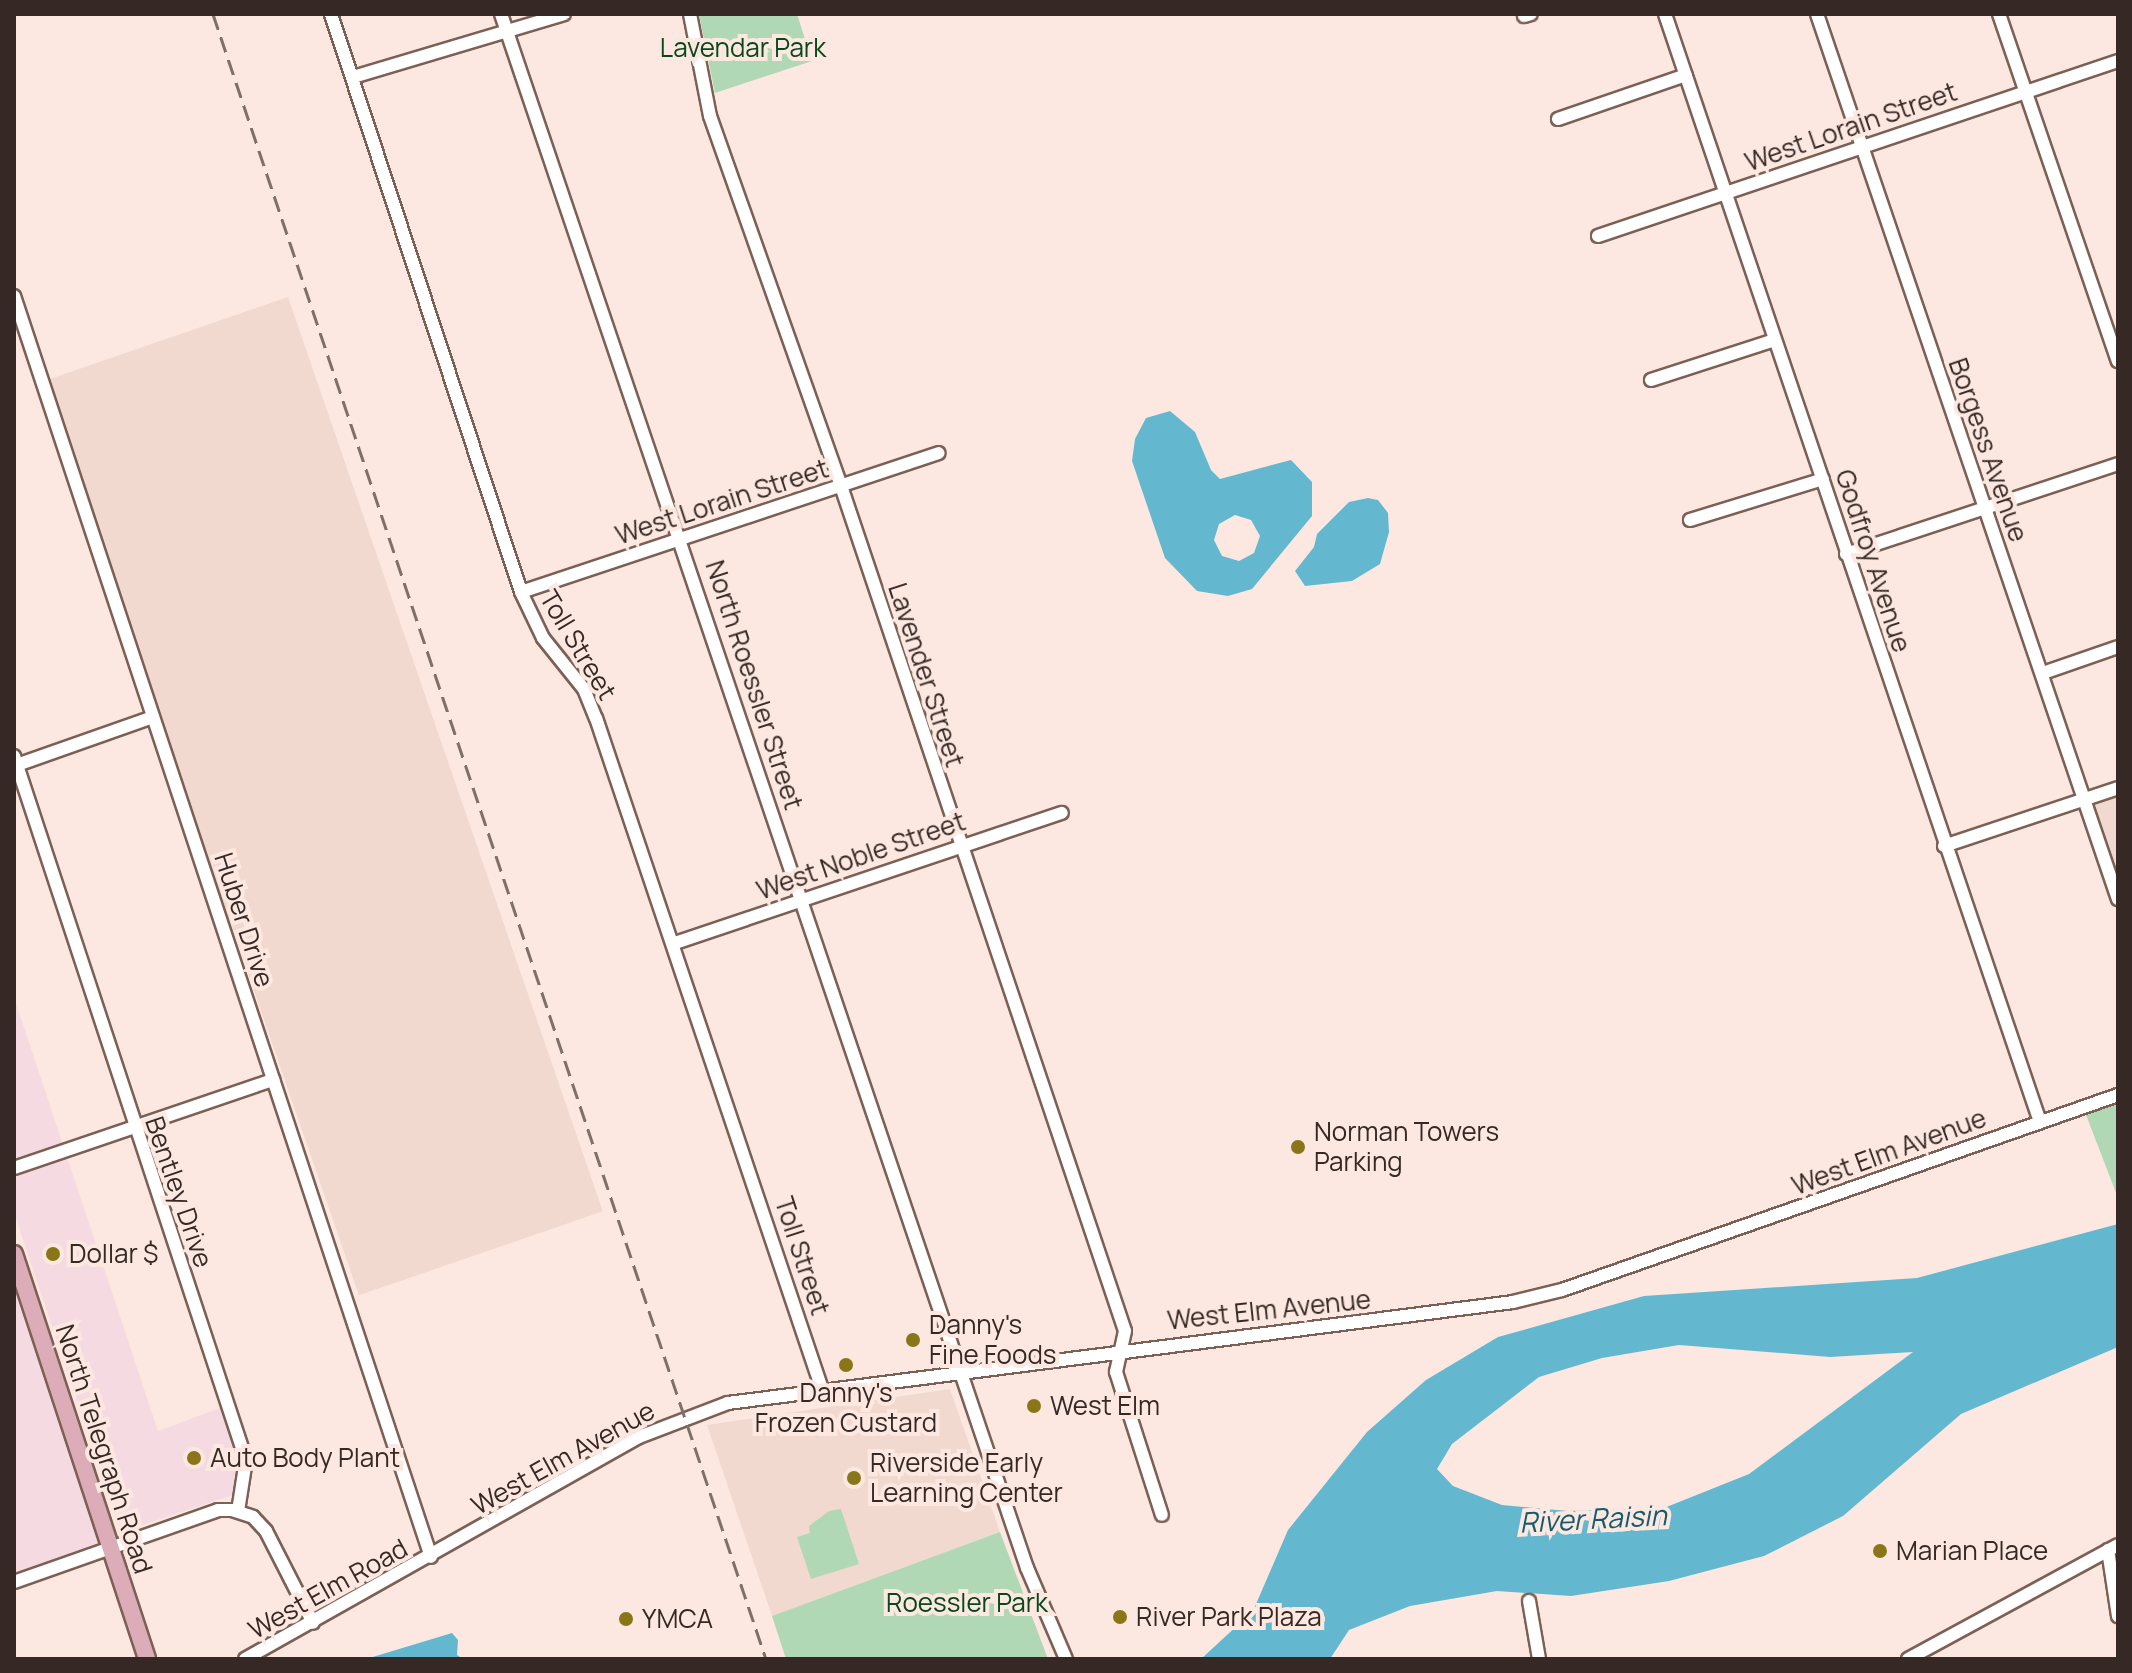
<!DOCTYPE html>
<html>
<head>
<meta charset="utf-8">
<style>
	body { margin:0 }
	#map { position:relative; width:2132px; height:1673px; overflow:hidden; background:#fce8e0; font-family:Manrope,sans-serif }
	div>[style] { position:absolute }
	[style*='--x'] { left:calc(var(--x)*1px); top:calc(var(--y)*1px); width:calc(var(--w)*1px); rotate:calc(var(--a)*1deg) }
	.commercial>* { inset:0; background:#f5dbe1 }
	.built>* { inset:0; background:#f1d9cf; transform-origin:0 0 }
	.green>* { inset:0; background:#b0d8b4 }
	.water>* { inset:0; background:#63b8d0 }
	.roads { filter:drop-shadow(2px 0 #7d6055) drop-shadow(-2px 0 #7d6055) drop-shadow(0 2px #7d6055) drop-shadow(0 -2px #7d6055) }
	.minor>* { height:12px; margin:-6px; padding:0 6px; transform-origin:6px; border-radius:6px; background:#fff }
	.major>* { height:16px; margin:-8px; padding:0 8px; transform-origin:8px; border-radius:8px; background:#dcadb8 }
	.rail>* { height:3px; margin-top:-1.5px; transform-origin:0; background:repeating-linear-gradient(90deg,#7e6f69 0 16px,transparent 0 24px) }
	.dots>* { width:22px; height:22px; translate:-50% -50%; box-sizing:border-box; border:4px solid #fce8e0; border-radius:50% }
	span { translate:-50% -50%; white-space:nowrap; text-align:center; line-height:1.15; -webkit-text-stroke:8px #fce8e0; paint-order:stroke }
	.park-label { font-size:26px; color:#08481b }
	.street-label { font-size:26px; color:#362925 }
	.poi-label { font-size:26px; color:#362925 }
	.left { translate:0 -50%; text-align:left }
	.water-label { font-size:28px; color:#155b6d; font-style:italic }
	.frame { position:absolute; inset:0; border:16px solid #362925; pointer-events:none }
</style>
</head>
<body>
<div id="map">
	<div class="commercial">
		<i style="clip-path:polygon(14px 997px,158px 1431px,228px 1405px,246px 1460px,245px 1491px,121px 1532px,14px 1213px)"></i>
		<i style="clip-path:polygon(14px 1254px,110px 1547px,14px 1582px)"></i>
	</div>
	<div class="built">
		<i style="left:288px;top:297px;width:967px;height:258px;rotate:71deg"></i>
		<i style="clip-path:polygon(2118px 788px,2118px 899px,2084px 800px)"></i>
		<i style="clip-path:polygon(950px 1389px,1000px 1532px,772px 1616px,707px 1425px)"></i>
	</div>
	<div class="green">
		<i style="clip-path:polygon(699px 14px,797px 14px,812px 61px,715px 93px)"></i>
		<i style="clip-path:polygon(2118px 1095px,2118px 1198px,2083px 1107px)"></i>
		<i style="clip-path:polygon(841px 1509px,859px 1564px,811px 1579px,797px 1537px,810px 1533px,809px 1526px,829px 1511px)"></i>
		<i style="clip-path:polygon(1000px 1532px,1048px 1659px,786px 1659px,772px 1616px)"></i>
	</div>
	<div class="water">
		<i style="clip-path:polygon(evenodd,1170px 411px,1195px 432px,1211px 470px,1220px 479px,1291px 460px,1312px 482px,1312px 516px,1252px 589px,1228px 596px,1197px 591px,1165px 558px,1132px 461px,1135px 439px,1146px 418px,1170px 411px,1235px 515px,1251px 520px,1260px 536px,1254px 553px,1239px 561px,1222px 556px,1214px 540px,1219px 524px,1235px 515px)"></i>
		<i style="clip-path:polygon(1368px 498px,1378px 500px,1388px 513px,1389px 532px,1380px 564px,1352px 581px,1305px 586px,1295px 571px,1314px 547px,1317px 534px,1349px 502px)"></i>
		<i style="clip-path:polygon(evenodd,2118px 1224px,2118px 1347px,1961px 1414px,1843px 1516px,1764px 1556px,1669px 1581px,1571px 1596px,1497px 1591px,1410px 1606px,1349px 1630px,1330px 1659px,1201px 1659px,1253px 1611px,1288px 1530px,1367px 1432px,1426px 1380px,1498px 1337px,1644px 1296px,1917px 1278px,2118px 1224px,1679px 1345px,1830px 1357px,1913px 1352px,1749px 1474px,1664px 1508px,1568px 1511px,1502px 1505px,1453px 1486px,1437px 1469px,1452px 1444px,1539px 1377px,1602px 1358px,1679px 1345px)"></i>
		<i style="clip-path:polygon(452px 1633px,458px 1640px,457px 1655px,463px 1659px,366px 1659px)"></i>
	</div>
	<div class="roads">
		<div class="minor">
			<i style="--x:331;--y:14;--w:608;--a:71.8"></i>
			<i style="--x:521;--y:592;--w:51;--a:64.4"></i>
			<i style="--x:543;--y:638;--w:65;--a:51.2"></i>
			<i style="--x:584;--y:689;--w:31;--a:68"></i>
			<i style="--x:596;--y:718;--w:708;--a:71.39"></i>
			<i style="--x:501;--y:14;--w:1641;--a:71.3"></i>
			<i style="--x:1027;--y:1568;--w:99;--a:66.8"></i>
			<i style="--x:690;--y:14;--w:104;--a:78.9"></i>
			<i style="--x:710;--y:116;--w:393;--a:70.5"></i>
			<i style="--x:841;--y:486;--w:891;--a:71.42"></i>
			<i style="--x:1125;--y:1331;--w:42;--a:102.4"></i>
			<i style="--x:1116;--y:1372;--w:150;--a:72.2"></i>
			<i style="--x:1665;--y:14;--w:1170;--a:71.3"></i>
			<i style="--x:1817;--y:14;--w:935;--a:71.22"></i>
			<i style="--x:1999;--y:14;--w:367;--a:71.1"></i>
			<i style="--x:1524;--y:16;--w:7;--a:-16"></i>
			<i style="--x:353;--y:77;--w:220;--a:-16.6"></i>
			<i style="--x:1558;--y:119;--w:135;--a:-19"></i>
			<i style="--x:1598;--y:236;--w:549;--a:-18.6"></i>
			<i style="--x:14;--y:296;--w:1328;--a:71.7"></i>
			<i style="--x:1651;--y:380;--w:130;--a:-17.9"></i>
			<i style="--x:1690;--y:520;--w:139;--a:-17.1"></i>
			<i style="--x:1846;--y:554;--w:287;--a:-18.3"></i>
			<i style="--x:521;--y:592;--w:440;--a:-18.4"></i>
			<i style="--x:2043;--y:673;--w:79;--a:-19.1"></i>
			<i style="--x:14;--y:756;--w:741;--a:71.76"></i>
			<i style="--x:246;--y:1460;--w:52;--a:98.9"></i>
			<i style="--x:14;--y:766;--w:147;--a:-19.4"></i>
			<i style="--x:1944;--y:846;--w:183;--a:-18.4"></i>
			<i style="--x:675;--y:943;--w:408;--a:-18.6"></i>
			<i style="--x:14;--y:1168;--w:274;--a:-18.8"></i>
			<i style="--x:2108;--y:1550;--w:67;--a:81.4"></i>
			<i style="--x:14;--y:1582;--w:216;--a:-19.4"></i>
			<i style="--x:218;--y:1510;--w:14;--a:0"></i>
			<i style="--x:232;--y:1510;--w:22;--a:18"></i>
			<i style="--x:253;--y:1517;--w:19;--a:47"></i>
			<i style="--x:266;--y:1531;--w:103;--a:62.9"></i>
			<i style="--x:1529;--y:1601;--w:59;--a:80.2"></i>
			<i style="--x:245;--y:1659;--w:452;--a:-29.4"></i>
			<i style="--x:639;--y:1437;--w:95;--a:-20.9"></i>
			<i style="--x:728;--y:1403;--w:791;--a:-7.33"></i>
			<i style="--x:1513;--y:1302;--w:50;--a:-13.8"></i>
			<i style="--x:1562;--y:1290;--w:589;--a:-19.33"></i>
			<i style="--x:1908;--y:1659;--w:239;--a:-28.5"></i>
		</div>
		<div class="major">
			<i style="--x:14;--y:1254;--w:426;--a:71.8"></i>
		</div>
	</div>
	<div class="rail">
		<i style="--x:213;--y:14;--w:1735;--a:71.42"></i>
	</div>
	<div class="dots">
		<i style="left:1298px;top:1147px;background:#887619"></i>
		<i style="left:53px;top:1254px;background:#887619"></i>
		<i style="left:913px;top:1340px;background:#887619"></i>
		<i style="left:846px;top:1365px;background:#887619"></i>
		<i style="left:1034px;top:1406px;background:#887619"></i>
		<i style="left:194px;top:1458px;background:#887619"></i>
		<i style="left:854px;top:1478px;background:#887619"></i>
		<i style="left:1880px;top:1551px;background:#887619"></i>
		<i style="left:1120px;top:1617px;background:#887619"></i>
		<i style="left:626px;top:1619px;background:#887619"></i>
	</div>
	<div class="park-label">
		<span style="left:743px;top:48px">Lavendar Park</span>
		<span style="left:967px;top:1603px">Roessler Park</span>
	</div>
	<div class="street-label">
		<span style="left:1851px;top:127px;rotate:-19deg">West Lorain Street</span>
		<span style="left:1988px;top:450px;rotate:71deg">Borgess Avenue</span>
		<span style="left:722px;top:502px;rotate:-18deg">West Lorain Street</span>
		<span style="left:1873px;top:561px;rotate:72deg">Godfroy Avenue</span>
		<span style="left:578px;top:645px;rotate:59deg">Toll Street</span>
		<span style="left:926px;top:675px;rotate:72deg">Lavender Street</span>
		<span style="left:754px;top:685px;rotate:72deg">North Roessler Street</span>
		<span style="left:861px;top:856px;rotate:-19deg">West Noble Street</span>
		<span style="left:244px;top:920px;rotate:72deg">Huber Drive</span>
		<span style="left:1889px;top:1152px;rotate:-20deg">West Elm Avenue</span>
		<span style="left:179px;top:1192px;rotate:71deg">Bentley Drive</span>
		<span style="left:802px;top:1256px;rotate:72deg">Toll Street</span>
		<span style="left:1269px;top:1310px;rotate:-6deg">West Elm Avenue</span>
		<span style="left:104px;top:1449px;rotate:72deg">North Telegraph Road</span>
		<span style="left:563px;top:1458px;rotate:-29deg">West Elm Avenue</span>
		<span style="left:328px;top:1589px;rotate:-29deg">West Elm Road</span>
	</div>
	<div class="poi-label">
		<span class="left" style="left:1314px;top:1147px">Norman Towers<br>Parking</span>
		<span class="left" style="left:69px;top:1254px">Dollar $</span>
		<span class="left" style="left:929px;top:1340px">Danny's<br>Fine Foods</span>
		<span style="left:846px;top:1408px">Danny's<br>Frozen Custard</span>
		<span class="left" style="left:1050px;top:1406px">West Elm</span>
		<span class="left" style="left:210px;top:1458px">Auto Body Plant</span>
		<span class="left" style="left:870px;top:1478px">Riverside Early<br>Learning Center</span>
		<span class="left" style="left:1896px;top:1551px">Marian Place</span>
		<span class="left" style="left:1136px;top:1617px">River Park Plaza</span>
		<span class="left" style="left:642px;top:1619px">YMCA</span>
	</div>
	<div class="water-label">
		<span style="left:1593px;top:1518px;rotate:-3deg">River Raisin</span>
	</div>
	<div class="frame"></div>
</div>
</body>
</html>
